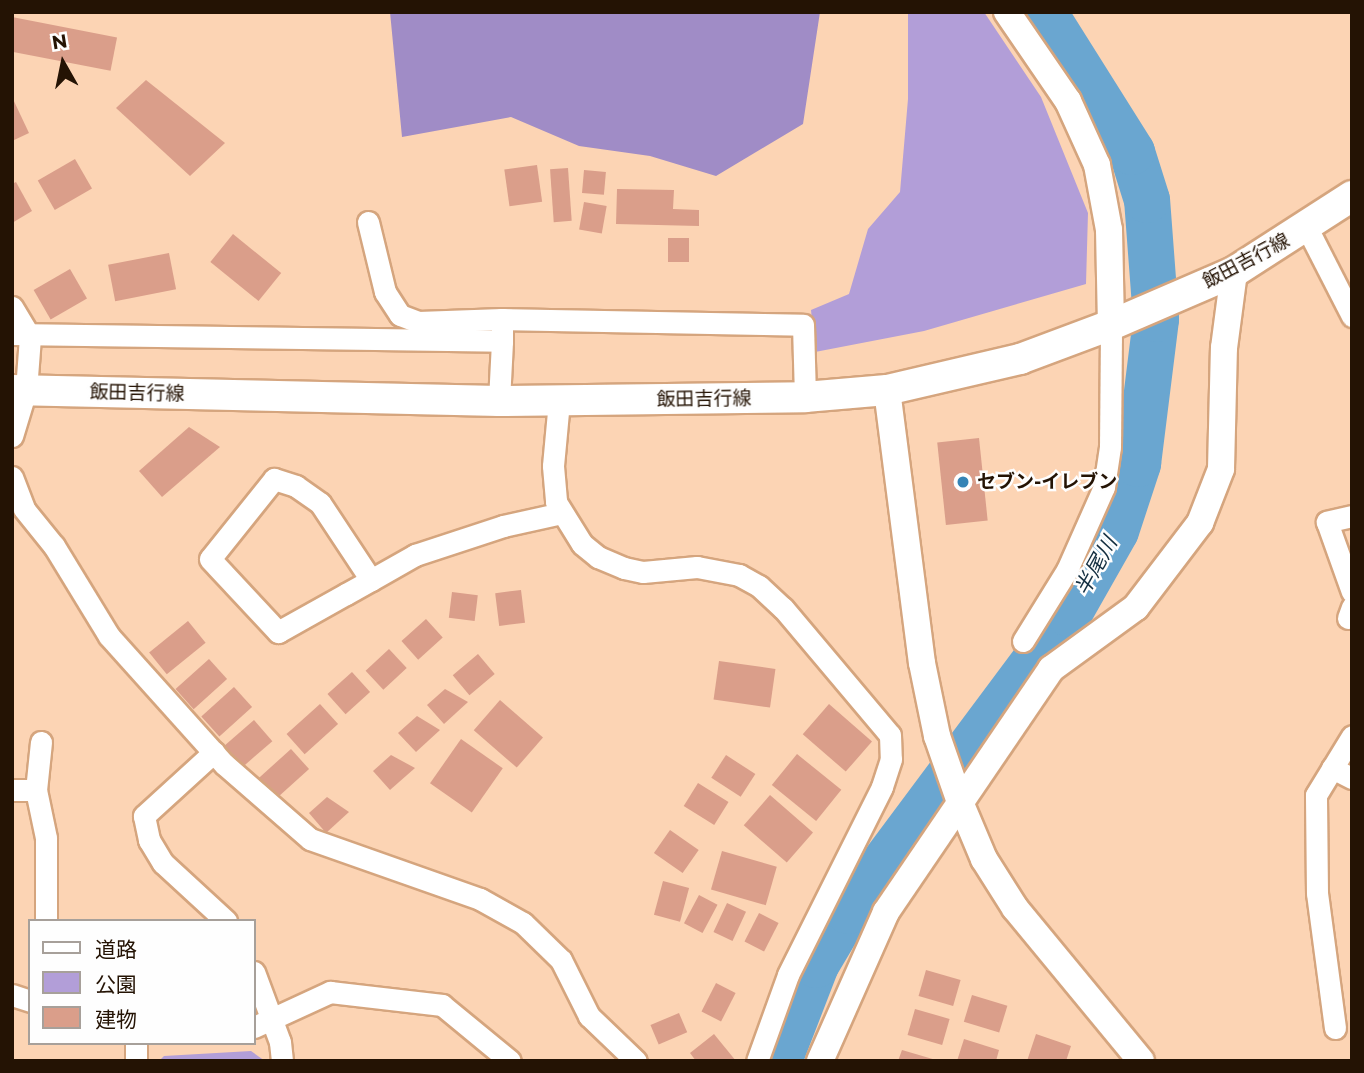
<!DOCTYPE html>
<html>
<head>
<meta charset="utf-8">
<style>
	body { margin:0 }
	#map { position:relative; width:1364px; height:1073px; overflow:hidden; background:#fcd4b4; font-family:Montserrat,"Noto Sans JP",sans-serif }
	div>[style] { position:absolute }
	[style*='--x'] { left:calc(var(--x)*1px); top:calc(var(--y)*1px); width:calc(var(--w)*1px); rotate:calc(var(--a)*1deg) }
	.green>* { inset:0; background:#b29ed8 }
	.forest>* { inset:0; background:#a08cc6 }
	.river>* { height:46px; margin:-23px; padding:0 23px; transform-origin:23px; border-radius:23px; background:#6aa6d0 }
	.building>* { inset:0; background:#da9e8a; transform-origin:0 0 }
	.roads { filter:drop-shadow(2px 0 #d5a57e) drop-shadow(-2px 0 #d5a57e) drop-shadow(0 2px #d5a57e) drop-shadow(0 -2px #d5a57e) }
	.minor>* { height:21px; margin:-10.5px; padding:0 10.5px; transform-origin:10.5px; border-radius:10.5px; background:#fff }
	.tertiary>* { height:26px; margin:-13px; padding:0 13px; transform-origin:13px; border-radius:13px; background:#fff }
	.secondary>* { height:30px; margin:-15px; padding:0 15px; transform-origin:15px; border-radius:15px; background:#fff }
	.dots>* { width:19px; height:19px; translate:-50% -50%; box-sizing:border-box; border:4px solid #fefefe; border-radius:50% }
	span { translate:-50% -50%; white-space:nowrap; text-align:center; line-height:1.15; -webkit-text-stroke:5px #fefefe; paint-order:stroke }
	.street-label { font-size:19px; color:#241304 }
	.poi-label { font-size:19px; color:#241304; font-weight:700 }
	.left { translate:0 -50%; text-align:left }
	.water-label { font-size:21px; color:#132e40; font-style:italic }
	.frame { position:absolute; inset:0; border:14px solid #241304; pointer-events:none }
	.legend { position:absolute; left:28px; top:919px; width:228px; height:126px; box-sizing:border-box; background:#fefefe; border:2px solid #a7a09a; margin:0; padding:9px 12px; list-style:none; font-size:21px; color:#241304 }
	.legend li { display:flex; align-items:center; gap:14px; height:35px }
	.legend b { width:35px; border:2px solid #a7a09a }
	.north { position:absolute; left:28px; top:28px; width:70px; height:70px; -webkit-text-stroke:5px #fefefe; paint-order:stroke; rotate:351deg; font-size:19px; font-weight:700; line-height:28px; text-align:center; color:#241304 }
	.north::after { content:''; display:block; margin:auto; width:24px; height:32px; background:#241304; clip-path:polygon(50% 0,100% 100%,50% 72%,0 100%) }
</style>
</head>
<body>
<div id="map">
	<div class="green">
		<i style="clip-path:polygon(908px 12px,984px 12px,1041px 97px,1088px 213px,1086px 284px,924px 331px,815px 352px,811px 310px,849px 294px,868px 229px,900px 192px,908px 99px)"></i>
		<i style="clip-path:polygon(251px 1051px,265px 1061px,159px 1061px,164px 1056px)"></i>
	</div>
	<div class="forest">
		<i style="clip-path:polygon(390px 12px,820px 12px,803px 124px,716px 176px,650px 156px,579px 146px,511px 117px,402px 137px)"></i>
	</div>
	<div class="river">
		<i style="--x:779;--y:1061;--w:103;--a:-68.9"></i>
		<i style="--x:816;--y:965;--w:63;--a:-59.3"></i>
		<i style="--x:848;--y:911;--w:370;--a:-53.3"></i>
		<i style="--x:1069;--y:614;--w:95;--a:-60.5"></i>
		<i style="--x:1116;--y:531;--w:71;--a:-71.8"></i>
		<i style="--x:1138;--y:464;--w:146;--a:-82.9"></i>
		<i style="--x:1156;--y:319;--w:119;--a:-94.3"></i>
		<i style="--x:1147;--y:200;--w:50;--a:-107.4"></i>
		<i style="--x:1132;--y:152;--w:165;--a:-122.2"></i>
	</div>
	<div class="building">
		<i style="left:12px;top:17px;width:107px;height:34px;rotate:11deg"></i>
		<i style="clip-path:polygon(146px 80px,225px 143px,190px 176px,116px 108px)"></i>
		<i style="clip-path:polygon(12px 97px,29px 133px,12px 141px)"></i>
		<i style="left:75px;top:159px;width:34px;height:43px;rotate:60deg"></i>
		<i style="left:537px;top:165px;width:37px;height:33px;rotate:82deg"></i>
		<i style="left:568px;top:168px;width:53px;height:18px;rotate:86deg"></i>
		<i style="left:584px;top:170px;width:22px;height:23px;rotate:5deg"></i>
		<i style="clip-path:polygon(16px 182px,32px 211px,12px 223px,12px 184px)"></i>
		<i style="clip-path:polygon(617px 189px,674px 190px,673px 209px,699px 210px,699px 226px,616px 224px)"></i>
		<i style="left:584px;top:202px;width:23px;height:28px;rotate:10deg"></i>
		<i style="left:233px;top:234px;width:62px;height:36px;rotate:39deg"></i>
		<i style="left:668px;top:238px;width:21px;height:24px"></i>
		<i style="left:169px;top:253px;width:37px;height:62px;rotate:79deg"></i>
		<i style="left:70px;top:269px;width:34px;height:42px;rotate:60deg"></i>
		<i style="clip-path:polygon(189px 427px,220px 447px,162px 497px,139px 471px)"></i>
		<i style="left:979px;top:438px;width:83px;height:42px;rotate:84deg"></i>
		<i style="left:521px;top:590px;width:33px;height:26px;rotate:83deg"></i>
		<i style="left:452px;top:592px;width:26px;height:26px;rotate:7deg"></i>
		<i style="left:426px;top:619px;width:25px;height:33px;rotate:48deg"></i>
		<i style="left:188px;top:621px;width:28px;height:50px;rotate:51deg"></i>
		<i style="left:389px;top:649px;width:26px;height:32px;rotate:47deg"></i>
		<i style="left:478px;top:654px;width:26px;height:33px;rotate:50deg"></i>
		<i style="left:209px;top:659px;width:27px;height:45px;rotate:48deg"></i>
		<i style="left:719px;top:661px;width:57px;height:39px;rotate:8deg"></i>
		<i style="left:352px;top:672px;width:27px;height:33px;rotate:48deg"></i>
		<i style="left:234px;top:687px;width:27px;height:44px;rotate:48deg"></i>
		<i style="clip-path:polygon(445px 689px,468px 702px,444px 724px,427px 705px)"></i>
		<i style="left:500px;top:700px;width:57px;height:40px;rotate:41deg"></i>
		<i style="left:320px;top:704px;width:27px;height:45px;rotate:48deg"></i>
		<i style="left:829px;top:704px;width:57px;height:40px;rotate:41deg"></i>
		<i style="clip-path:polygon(417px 716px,440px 730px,416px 752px,398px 733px)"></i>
		<i style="left:254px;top:720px;width:28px;height:45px;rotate:49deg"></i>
		<i style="left:461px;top:739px;width:51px;height:54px;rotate:35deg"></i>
		<i style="left:291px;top:749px;width:27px;height:44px;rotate:48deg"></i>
		<i style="left:797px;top:754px;width:57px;height:40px;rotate:39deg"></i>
		<i style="clip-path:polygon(391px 755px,415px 768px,390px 790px,373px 771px)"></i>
		<i style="left:726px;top:755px;width:35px;height:27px;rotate:33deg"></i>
		<i style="left:698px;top:783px;width:36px;height:27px;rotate:32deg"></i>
		<i style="left:770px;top:795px;width:57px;height:40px;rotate:41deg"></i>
		<i style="clip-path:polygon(327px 797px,349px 812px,326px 833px,309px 813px)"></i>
		<i style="left:670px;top:830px;width:35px;height:28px;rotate:35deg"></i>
		<i style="left:722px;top:851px;width:57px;height:40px;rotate:16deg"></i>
		<i style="left:663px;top:881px;width:27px;height:35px;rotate:15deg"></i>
		<i style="left:699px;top:895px;width:21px;height:32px;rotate:28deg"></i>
		<i style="left:727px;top:903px;width:21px;height:32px;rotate:25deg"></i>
		<i style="left:759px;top:913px;width:22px;height:32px;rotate:27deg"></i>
		<i style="left:926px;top:970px;width:36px;height:27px;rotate:16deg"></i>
		<i style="left:716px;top:983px;width:22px;height:32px;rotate:27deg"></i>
		<i style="left:972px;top:995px;width:37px;height:28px;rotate:17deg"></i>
		<i style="left:915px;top:1009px;width:36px;height:27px;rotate:16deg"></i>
		<i style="left:679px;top:1013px;width:21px;height:31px;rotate:67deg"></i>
		<i style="clip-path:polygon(714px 1034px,736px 1061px,696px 1061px,690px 1053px)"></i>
		<i style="clip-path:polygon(1036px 1034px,1071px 1046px,1066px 1061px,1027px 1061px)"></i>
		<i style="clip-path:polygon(964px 1039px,999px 1050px,996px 1061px,957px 1061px)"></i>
		<i style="clip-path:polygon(902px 1050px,936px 1060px,936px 1061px,898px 1061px)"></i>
	</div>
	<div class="roads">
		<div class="minor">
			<i style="--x:368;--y:222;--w:72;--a:76.3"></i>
			<i style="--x:385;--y:292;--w:27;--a:57"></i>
			<i style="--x:400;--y:315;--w:19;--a:21"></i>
			<i style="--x:418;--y:322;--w:84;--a:-2"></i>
			<i style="--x:1307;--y:228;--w:99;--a:62.9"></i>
			<i style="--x:12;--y:307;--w:35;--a:59"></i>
			<i style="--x:30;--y:337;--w:53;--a:94.3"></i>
			<i style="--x:26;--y:390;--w:48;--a:106.9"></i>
			<i style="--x:12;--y:334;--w:490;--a:0.8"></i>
			<i style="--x:502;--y:341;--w:22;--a:-90"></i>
			<i style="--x:502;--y:319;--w:301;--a:1.1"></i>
			<i style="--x:803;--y:325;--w:72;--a:88.4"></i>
			<i style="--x:499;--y:401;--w:60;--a:-87.1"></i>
			<i style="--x:559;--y:401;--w:65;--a:95.3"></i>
			<i style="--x:553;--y:466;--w:36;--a:85"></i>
			<i style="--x:556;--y:502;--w:49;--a:58.2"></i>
			<i style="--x:582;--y:544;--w:21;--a:39"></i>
			<i style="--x:598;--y:557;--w:28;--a:23"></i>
			<i style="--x:624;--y:568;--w:19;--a:12"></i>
			<i style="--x:643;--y:572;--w:54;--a:-5.3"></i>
			<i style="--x:697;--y:567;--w:43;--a:10.8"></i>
			<i style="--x:739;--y:575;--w:23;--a:29"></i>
			<i style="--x:759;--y:586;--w:33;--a:43"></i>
			<i style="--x:783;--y:608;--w:166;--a:49.9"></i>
			<i style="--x:890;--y:735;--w:24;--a:88"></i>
			<i style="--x:891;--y:759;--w:29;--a:108"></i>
			<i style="--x:882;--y:787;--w:210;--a:116.6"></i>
			<i style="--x:788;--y:975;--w:91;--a:109.8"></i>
			<i style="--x:12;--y:477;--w:34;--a:69"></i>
			<i style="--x:24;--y:509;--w:48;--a:51"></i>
			<i style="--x:54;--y:546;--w:105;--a:58.6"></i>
			<i style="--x:109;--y:636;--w:172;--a:48.1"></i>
			<i style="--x:224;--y:764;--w:114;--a:41.1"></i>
			<i style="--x:310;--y:839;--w:180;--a:19.4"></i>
			<i style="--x:480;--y:899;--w:49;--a:29.2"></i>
			<i style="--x:523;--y:923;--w:53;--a:44.2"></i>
			<i style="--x:561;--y:960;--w:63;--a:63.4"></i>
			<i style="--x:589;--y:1016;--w:65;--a:43.8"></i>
			<i style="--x:1352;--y:516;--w:26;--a:167"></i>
			<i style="--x:1327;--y:522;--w:74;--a:70.3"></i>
			<i style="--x:371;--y:580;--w:92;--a:-123.5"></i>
			<i style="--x:320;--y:503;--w:29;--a:-145"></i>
			<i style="--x:296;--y:486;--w:23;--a:-162"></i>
			<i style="--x:274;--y:479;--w:102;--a:128.7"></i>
			<i style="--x:210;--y:559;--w:100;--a:47"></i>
			<i style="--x:278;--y:632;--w:78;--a:-29.2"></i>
			<i style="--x:346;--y:594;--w:29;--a:-29"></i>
			<i style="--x:371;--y:580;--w:51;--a:-29.6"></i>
			<i style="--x:415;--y:555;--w:93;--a:-18.2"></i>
			<i style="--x:503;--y:526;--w:59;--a:-12.6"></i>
			<i style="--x:1348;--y:618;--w:12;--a:-70"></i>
			<i style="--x:1023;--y:641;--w:84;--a:-58.2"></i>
			<i style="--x:1067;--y:570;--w:91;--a:-66"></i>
			<i style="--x:1104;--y:487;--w:40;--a:-81.5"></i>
			<i style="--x:1110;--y:447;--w:122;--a:-89.5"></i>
			<i style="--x:41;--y:742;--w:48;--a:95.9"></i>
			<i style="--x:36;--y:790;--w:49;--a:78.2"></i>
			<i style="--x:46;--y:838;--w:83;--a:90"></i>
			<i style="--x:214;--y:752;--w:95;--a:137.6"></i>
			<i style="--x:144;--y:816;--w:25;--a:78"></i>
			<i style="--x:149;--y:840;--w:27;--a:59"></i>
			<i style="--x:163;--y:863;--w:86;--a:42.6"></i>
			<i style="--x:1332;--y:768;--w:22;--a:27"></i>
			<i style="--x:12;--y:790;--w:24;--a:0"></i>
			<i style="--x:254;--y:972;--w:75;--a:69.6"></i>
			<i style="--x:280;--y:1042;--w:19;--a:84"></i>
			<i style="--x:12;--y:995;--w:19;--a:18"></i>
			<i style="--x:254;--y:1027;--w:84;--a:-24.7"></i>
			<i style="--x:330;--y:992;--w:113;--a:6.6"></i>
			<i style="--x:442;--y:1005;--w:88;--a:39.5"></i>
			<i style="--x:1335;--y:1028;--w:136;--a:-97.6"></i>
			<i style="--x:1317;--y:893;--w:98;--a:-90.6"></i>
			<i style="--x:1316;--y:795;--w:69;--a:-58.6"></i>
			<i style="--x:136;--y:1043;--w:18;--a:90"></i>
		</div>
		<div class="tertiary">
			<i style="--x:1007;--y:12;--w:108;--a:55.6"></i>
			<i style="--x:1068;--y:101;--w:70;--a:65.6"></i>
			<i style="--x:1097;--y:165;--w:66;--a:79.5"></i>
			<i style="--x:1109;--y:230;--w:95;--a:88.8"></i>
			<i style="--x:887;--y:390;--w:275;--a:82.7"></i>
			<i style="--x:922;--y:663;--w:75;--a:78.4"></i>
			<i style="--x:937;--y:736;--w:70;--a:70.8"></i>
			<i style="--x:960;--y:802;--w:62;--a:67.2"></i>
			<i style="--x:984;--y:859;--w:58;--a:57.7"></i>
			<i style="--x:1015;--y:908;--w:198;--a:50.5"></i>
			<i style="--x:820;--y:1061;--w:163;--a:-66.1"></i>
			<i style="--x:886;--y:912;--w:294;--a:-55.8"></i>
			<i style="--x:1051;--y:669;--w:105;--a:-36.1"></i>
			<i style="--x:1136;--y:607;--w:106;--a:-52.7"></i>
			<i style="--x:1200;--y:523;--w:58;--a:-68.7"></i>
			<i style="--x:1221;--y:469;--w:121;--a:-88.6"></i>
			<i style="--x:1224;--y:348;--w:77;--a:-82.5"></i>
		</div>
		<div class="secondary">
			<i style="--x:12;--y:390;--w:487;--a:1.3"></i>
			<i style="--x:499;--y:401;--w:306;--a:-0.7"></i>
			<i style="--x:805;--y:397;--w:82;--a:-4.9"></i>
			<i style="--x:887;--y:390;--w:137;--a:-13.1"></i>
			<i style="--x:1020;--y:359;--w:97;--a:-20.5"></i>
			<i style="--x:1111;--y:325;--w:134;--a:-23.3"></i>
			<i style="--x:1234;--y:272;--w:140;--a:-32.8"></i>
		</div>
	</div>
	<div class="dots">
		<i style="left:963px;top:482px;background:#3483b5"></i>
	</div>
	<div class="street-label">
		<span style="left:1246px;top:261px;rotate:-28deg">飯田吉行線</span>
		<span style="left:137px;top:393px;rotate:1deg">飯田吉行線</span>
		<span style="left:704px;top:399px;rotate:-1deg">飯田吉行線</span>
	</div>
	<div class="poi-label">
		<span class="left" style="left:977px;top:482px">セブン-イレブン</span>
	</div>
	<div class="water-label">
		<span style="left:1096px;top:566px;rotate:-61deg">半尾川</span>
	</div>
	<div class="frame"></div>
	<ul class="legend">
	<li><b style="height:9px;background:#fff"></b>道路</li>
	<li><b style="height:19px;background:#b29ed8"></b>公園</li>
	<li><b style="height:19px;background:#da9e8a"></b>建物</li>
	</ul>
	<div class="north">N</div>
</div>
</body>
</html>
